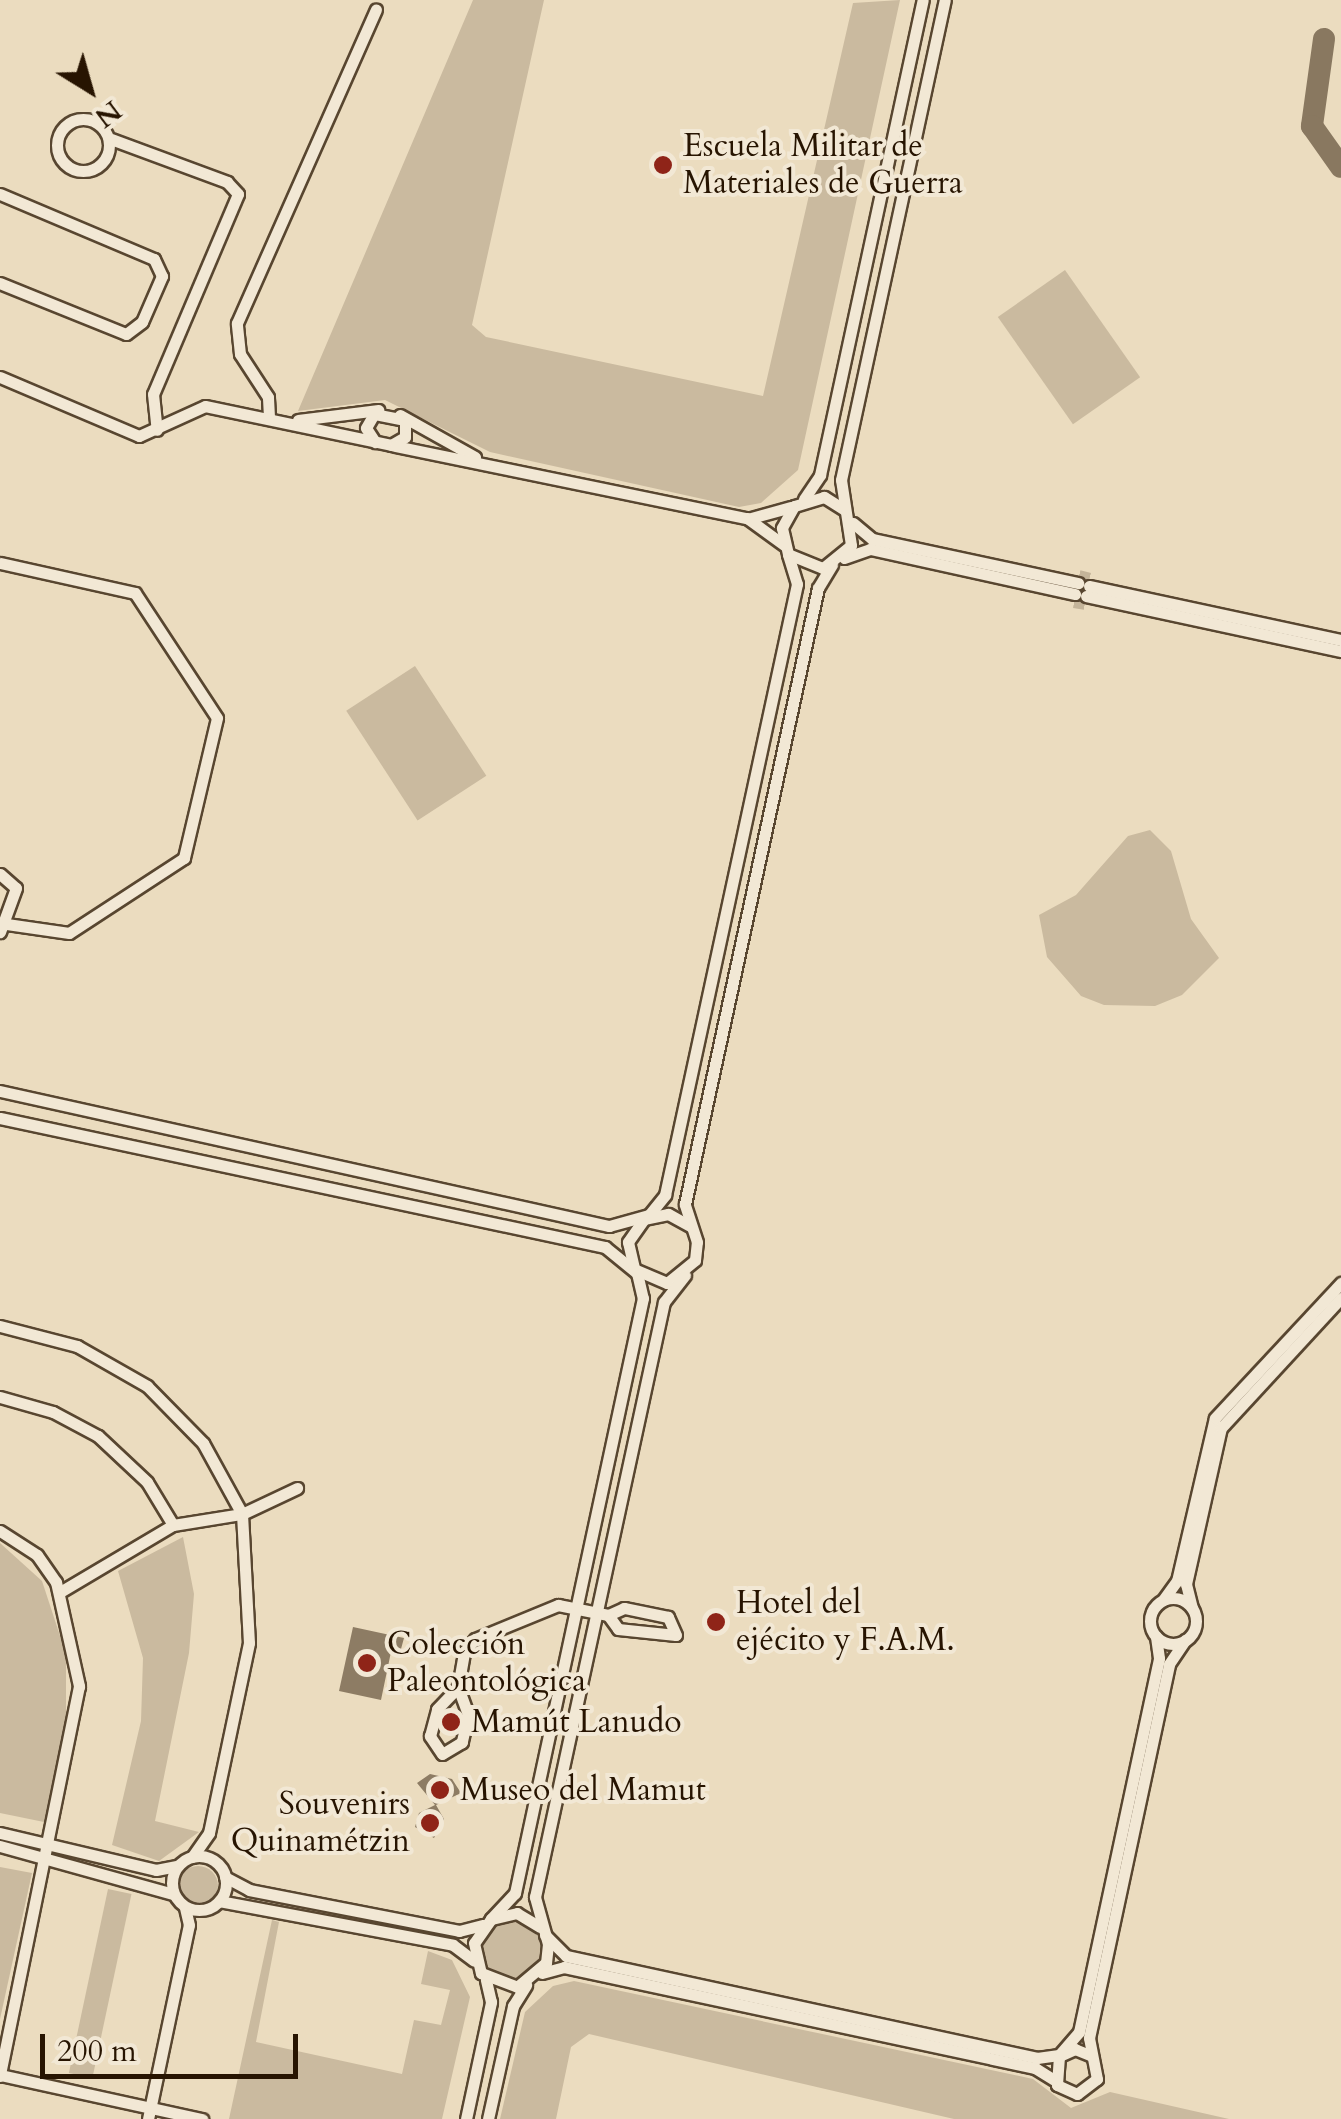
<!DOCTYPE html>
<html>
<head>
<meta charset="utf-8">
<style>
	body { margin:0 }
	#map { position:relative; width:1341px; height:2119px; overflow:hidden; background:#ebdcbf; font-family:Cardo,serif }
	div>[style] { position:absolute }
	[style*='--x'] { left:calc(var(--x)*1px); top:calc(var(--y)*1px); width:calc(var(--w)*1px); rotate:calc(var(--a)*1deg) }
	.green>* { inset:0; background:#caba9f; transform-origin:0 0 }
	.round { border-radius:50% }
	.taxiway>* { height:22px; margin:-11px; padding:0 11px; transform-origin:11px; border-radius:11px; background:#897860 }
	.building>* { inset:0; background:#8d7c64 }
	.minor-tunnel>* { height:11px; margin-top:-5.5px; transform-origin:0; background:repeating-linear-gradient(90deg,#c4b499 0 11px,transparent 0 16.5px) }
	.roads { filter:drop-shadow(2px 0 #584630) drop-shadow(-2px 0 #584630) drop-shadow(0 2px #584630) drop-shadow(0 -2px #584630) }
	.minor>* { height:11px; margin:-5.5px; padding:0 5.5px; transform-origin:5.5px; border-radius:5.5px; background:#f2e8d5 }
	.minor>.ring { margin:-5.5px; padding:0; box-sizing:content-box; background:none; border:11px solid #f2e8d5; border-radius:50% }
	.dots>* { width:28px; height:28px; translate:-50% -50%; box-sizing:border-box; border:5px solid #f2e8d5; border-radius:50% }
	span { translate:-50% -50%; white-space:nowrap; text-align:center; line-height:1.15; -webkit-text-stroke:8px #f2e8d5; paint-order:stroke }
	.poi-label { font-size:32px; color:#271401 }
	.left { translate:0 -50%; text-align:left }
	.right { translate:-100% -50%; text-align:right }
	.north { position:absolute; left:40px; top:40px; width:100px; height:100px; -webkit-text-stroke:8px #f2e8d5; paint-order:stroke; rotate:143deg; font-size:28px; font-weight:700; line-height:40px; text-align:center; color:#271401 }
	.north::after { content:''; display:block; margin:auto; width:35px; height:45px; background:#271401; clip-path:polygon(50% 0,100% 100%,50% 72%,0 100%) }
	.scale { position:absolute; left:40px; top:2034px; width:258px; height:45px; box-sizing:border-box; border:5px solid #271401; border-top:0; padding-left:12px; font-size:30px; line-height:35px; white-space:nowrap; color:#271401; -webkit-text-stroke:8px #f2e8d5; paint-order:stroke }
</style>
</head>
<body>
<div id="map">
	<div class="green">
		<i style="clip-path:polygon(473px 0,544px 0,472px 325px,486px 337px,763px 396px,853px 3px,900px 0,798px 470px,761px 503px,739px 507px,490px 452px,385px 400px,298px 411px)"></i>
		<i style="left:1065px;top:270px;width:131px;height:82px;rotate:55deg"></i>
		<i style="left:415px;top:666px;width:131px;height:82px;rotate:57deg"></i>
		<i style="clip-path:polygon(1150px 830px,1171px 851px,1191px 919px,1219px 958px,1182px 995px,1155px 1006px,1104px 1005px,1081px 996px,1047px 957px,1039px 915px,1076px 895px,1128px 836px)"></i>
		<i style="clip-path:polygon(183px 1537px,194px 1594px,189px 1653px,155px 1821px,199px 1832px,159px 1861px,112px 1845px,141px 1721px,143px 1658px,118px 1571px)"></i>
		<i style="clip-path:polygon(0 1543px,42px 1581px,66px 1654px,66px 1718px,44px 1822px,0 1813px)"></i>
		<i class="round" style="left:178px;top:1866px;width:40px;height:40px"></i>
		<i style="clip-path:polygon(0 1867px,32px 1873px,0 2019px)"></i>
		<i style="left:108px;top:1889px;width:24px;height:188px;rotate:12deg"></i>
		<i class="round" style="left:482px;top:1920px;width:60px;height:60px"></i>
		<i style="clip-path:polygon(272px 1920px,279px 1922px,256px 2042px,402px 2074px,414px 2020px,441px 2025px,450px 1990px,421px 1984px,428px 1951px,452px 1960px,470px 1997px,442px 2119px,229px 2119px)"></i>
		<i style="clip-path:polygon(574px 1981px,1033px 2079px,1071px 2108px,1110px 2092px,1229px 2119px,954px 2119px,589px 2034px,571px 2047px,556px 2119px,500px 2119px,525px 2012px,553px 1986px)"></i>
	</div>
	<div class="taxiway">
		<i style="--x:1324;--y:39;--w:88;--a:97.9"></i>
		<i style="--x:1312;--y:126;--w:50;--a:54.7"></i>
	</div>
	<div class="building">
		<i style="clip-path:polygon(353px 1627px,404px 1638px,401px 1649px,392px 1647px,381px 1700px,339px 1691px)"></i>
		<i style="clip-path:polygon(430px 1774px,452px 1779px,461px 1793px,436px 1805px,444px 1819px,434px 1838px,415px 1827px,419px 1813px,435px 1805px,417px 1783px)"></i>
	</div>
	<div class="minor-tunnel">
		<i style="--x:1079;--y:575;--w:11;--a:15"></i>
		<i style="--x:1074;--y:602;--w:11;--a:10"></i>
	</div>
	<div class="roads">
		<div class="minor">
			<i class="ring" style="left:57px;top:119px;width:41px;height:41px"></i>
			<i style="--x:111;--y:139;--w:124;--a:20.3"></i>
			<i style="--x:227;--y:182;--w:16;--a:47"></i>
			<i style="--x:238;--y:194;--w:217;--a:113"></i>
			<i style="--x:153;--y:394;--w:36;--a:84"></i>
			<i style="--x:0;--y:194;--w:167;--a:22.9"></i>
			<i style="--x:154;--y:259;--w:19;--a:65"></i>
			<i style="--x:162;--y:276;--w:50;--a:113.5"></i>
			<i style="--x:142;--y:322;--w:20;--a:143"></i>
			<i style="--x:126;--y:334;--w:136;--a:-158"></i>
			<i style="--x:0;--y:377;--w:151;--a:23"></i>
			<i style="--x:139;--y:436;--w:72;--a:-24.4"></i>
			<i style="--x:205;--y:406;--w:190;--a:11.8"></i>
			<i style="--x:391;--y:445;--w:16;--a:-30"></i>
			<i style="--x:405;--y:437;--w:17;--a:-90"></i>
			<i style="--x:405;--y:420;--w:32;--a:-169"></i>
			<i style="--x:374;--y:414;--w:16;--a:120"></i>
			<i style="--x:366;--y:428;--w:17;--a:57"></i>
			<i style="--x:400;--y:415;--w:86;--a:29.2"></i>
			<i style="--x:269;--y:417;--w:20;--a:-93"></i>
			<i style="--x:268;--y:397;--w:51;--a:-123.1"></i>
			<i style="--x:240;--y:354;--w:31;--a:-96"></i>
			<i style="--x:237;--y:323;--w:343;--a:-66.1"></i>
			<i style="--x:298;--y:420;--w:81;--a:-7.1"></i>
			<i style="--x:395;--y:446;--w:359;--a:11.6"></i>
			<i style="--x:747;--y:518;--w:46;--a:36.1"></i>
			<i style="--x:804;--y:499;--w:29;--a:-56"></i>
			<i style="--x:820;--y:475;--w:486;--a:-77.8"></i>
			<i style="--x:845;--y:510;--w:25;--a:-148"></i>
			<i style="--x:824;--y:497;--w:31;--a:163"></i>
			<i style="--x:794;--y:506;--w:25;--a:119"></i>
			<i style="--x:782;--y:528;--w:27;--a:77"></i>
			<i style="--x:788;--y:554;--w:38;--a:22"></i>
			<i style="--x:823;--y:568;--w:36;--a:-39"></i>
			<i style="--x:851;--y:545;--w:66;--a:-98.7"></i>
			<i style="--x:841;--y:480;--w:491;--a:-77.8"></i>
			<i style="--x:751;--y:518;--w:41;--a:-15.4"></i>
			<i style="--x:853;--y:523;--w:25;--a:40"></i>
			<i style="--x:872;--y:539;--w:211;--a:12.1"></i>
			<i style="--x:844;--y:558;--w:28;--a:-19"></i>
			<i style="--x:870;--y:549;--w:210;--a:12.4"></i>
			<i style="--x:0;--y:563;--w:138;--a:12.5"></i>
			<i style="--x:135;--y:593;--w:149;--a:56.7"></i>
			<i style="--x:217;--y:718;--w:144;--a:103.3"></i>
			<i style="--x:184;--y:858;--w:137;--a:146.9"></i>
			<i style="--x:69;--y:933;--w:70;--a:-171.8"></i>
			<i style="--x:1089;--y:586;--w:258;--a:12.1"></i>
			<i style="--x:1086;--y:596;--w:261;--a:12.2"></i>
			<i style="--x:0;--y:874;--w:21;--a:41"></i>
			<i style="--x:16;--y:888;--w:47;--a:110"></i>
			<i style="--x:0;--y:1091;--w:624;--a:12.5"></i>
			<i style="--x:609;--y:1226;--w:41;--a:-15.4"></i>
			<i style="--x:649;--y:1215;--w:26;--a:-51"></i>
			<i style="--x:665;--y:1195;--w:625;--a:-77.81"></i>
			<i style="--x:797;--y:584;--w:31;--a:-107"></i>
			<i style="--x:0;--y:1118;--w:619;--a:12.04"></i>
			<i style="--x:605;--y:1247;--w:41;--a:39.1"></i>
			<i style="--x:637;--y:1273;--w:26;--a:77"></i>
			<i style="--x:643;--y:1298;--w:609;--a:102.14"></i>
			<i style="--x:515;--y:1893;--w:35;--a:133"></i>
			<i style="--x:690;--y:1226;--w:25;--a:-151"></i>
			<i style="--x:668;--y:1214;--w:25;--a:168"></i>
			<i style="--x:644;--y:1219;--w:28;--a:125"></i>
			<i style="--x:628;--y:1242;--w:28;--a:77"></i>
			<i style="--x:634;--y:1269;--w:36;--a:23"></i>
			<i style="--x:667;--y:1283;--w:36;--a:-39"></i>
			<i style="--x:695;--y:1260;--w:18;--a:-84"></i>
			<i style="--x:697;--y:1242;--w:40;--a:-108"></i>
			<i style="--x:685;--y:1204;--w:630;--a:-77.82"></i>
			<i style="--x:818;--y:588;--w:27;--a:-59"></i>
			<i style="--x:0;--y:1326;--w:80;--a:14.6"></i>
			<i style="--x:77;--y:1346;--w:81;--a:29.7"></i>
			<i style="--x:147;--y:1386;--w:80;--a:45.5"></i>
			<i style="--x:203;--y:1443;--w:81;--a:61.2"></i>
			<i style="--x:242;--y:1514;--w:129;--a:86.9"></i>
			<i style="--x:249;--y:1643;--w:194;--a:101.9"></i>
			<i style="--x:209;--y:1833;--w:29;--a:125"></i>
			<i style="--x:0;--y:1397;--w:55;--a:15.8"></i>
			<i style="--x:53;--y:1412;--w:51;--a:28.1"></i>
			<i style="--x:98;--y:1436;--w:67;--a:43.2"></i>
			<i style="--x:147;--y:1482;--w:50;--a:58.8"></i>
			<i style="--x:0;--y:1531;--w:44;--a:33"></i>
			<i style="--x:37;--y:1555;--w:33;--a:55"></i>
			<i style="--x:56;--y:1582;--w:107;--a:77.5"></i>
			<i style="--x:79;--y:1686;--w:398;--a:101.5"></i>
			<i style="--x:60;--y:1592;--w:131;--a:-30.7"></i>
			<i style="--x:173;--y:1525;--w:70;--a:-9.1"></i>
			<i style="--x:242;--y:1514;--w:61;--a:-25.3"></i>
			<i class="ring" style="left:1150px;top:1598px;width:35px;height:35px"></i>
			<i style="--x:1163;--y:1600;--w:24;--a:-54"></i>
			<i style="--x:1177;--y:1581;--w:167;--a:-76.9"></i>
			<i style="--x:1215;--y:1418;--w:185;--a:-47"></i>
			<i style="--x:1192;--y:1608;--w:25;--a:-104"></i>
			<i style="--x:1186;--y:1584;--w:160;--a:-77.4"></i>
			<i style="--x:1221;--y:1428;--w:177;--a:-47.3"></i>
			<i style="--x:458;--y:1687;--w:30;--a:70"></i>
			<i style="--x:468;--y:1715;--w:28;--a:103"></i>
			<i style="--x:462;--y:1742;--w:23;--a:149"></i>
			<i style="--x:442;--y:1754;--w:22;--a:-124"></i>
			<i style="--x:430;--y:1736;--w:28;--a:-75"></i>
			<i style="--x:437;--y:1709;--w:30;--a:-46"></i>
			<i style="--x:458;--y:1687;--w:36;--a:-80"></i>
			<i style="--x:464;--y:1652;--w:17;--a:-50"></i>
			<i style="--x:475;--y:1639;--w:90;--a:-22.3"></i>
			<i style="--x:558;--y:1605;--w:51;--a:11.3"></i>
			<i style="--x:608;--y:1615;--w:17;--a:54"></i>
			<i style="--x:618;--y:1629;--w:58;--a:5.9"></i>
			<i style="--x:676;--y:1635;--w:20;--a:-114"></i>
			<i style="--x:668;--y:1617;--w:45;--a:-168.4"></i>
			<i style="--x:624;--y:1608;--w:17;--a:156"></i>
			<i style="--x:0;--y:1833;--w:160;--a:13.3"></i>
			<i style="--x:156;--y:1870;--w:21;--a:-11"></i>
			<i style="--x:0;--y:1846;--w:180;--a:15.5"></i>
			<i class="ring" style="left:172px;top:1856px;width:43px;height:43px"></i>
			<i style="--x:225;--y:1877;--w:27;--a:28"></i>
			<i style="--x:249;--y:1890;--w:214;--a:11"></i>
			<i style="--x:459;--y:1931;--w:25;--a:-14"></i>
			<i style="--x:219;--y:1901;--w:238;--a:10.6"></i>
			<i style="--x:453;--y:1945;--w:26;--a:37"></i>
			<i style="--x:540;--y:1927;--w:27;--a:-149"></i>
			<i style="--x:517;--y:1913;--w:27;--a:167"></i>
			<i style="--x:491;--y:1919;--w:29;--a:125"></i>
			<i style="--x:474;--y:1943;--w:31;--a:77"></i>
			<i style="--x:481;--y:1973;--w:39;--a:21"></i>
			<i style="--x:517;--y:1987;--w:38;--a:-40"></i>
			<i style="--x:546;--y:1963;--w:19;--a:-84"></i>
			<i style="--x:548;--y:1944;--w:49;--a:-105.5"></i>
			<i style="--x:535;--y:1897;--w:609;--a:-77.77"></i>
			<i style="--x:664;--y:1302;--w:34;--a:-52"></i>
			<i style="--x:545;--y:1935;--w:30;--a:45"></i>
			<i style="--x:566;--y:1956;--w:482;--a:12.2"></i>
			<i style="--x:1037;--y:2058;--w:22;--a:-8"></i>
			<i style="--x:1059;--y:2055;--w:30;--a:-49"></i>
			<i style="--x:1079;--y:2032;--w:382;--a:-77.9"></i>
			<i style="--x:1159;--y:1658;--w:22;--a:-98"></i>
			<i style="--x:542;--y:1973;--w:23;--a:-15"></i>
			<i style="--x:564;--y:1967;--w:482;--a:12.1"></i>
			<i style="--x:1035;--y:2068;--w:22;--a:32"></i>
			<i style="--x:1092;--y:2056;--w:18;--a:-158"></i>
			<i style="--x:1075;--y:2049;--w:17;--a:156"></i>
			<i style="--x:1059;--y:2056;--w:29;--a:94"></i>
			<i style="--x:1057;--y:2085;--w:22;--a:24"></i>
			<i style="--x:1077;--y:2094;--w:25;--a:-37"></i>
			<i style="--x:1097;--y:2079;--w:42;--a:-101"></i>
			<i style="--x:1089;--y:2038;--w:382;--a:-77.9"></i>
			<i style="--x:1169;--y:1664;--w:29;--a:-56"></i>
			<i style="--x:0;--y:2075;--w:207;--a:12.3"></i>
			<i style="--x:148;--y:2119;--w:198;--a:-78.1"></i>
			<i style="--x:189;--y:1925;--w:18;--a:-103"></i>
			<i style="--x:466;--y:2119;--w:120;--a:-77.9"></i>
			<i style="--x:491;--y:2002;--w:23;--a:-103"></i>
			<i style="--x:488;--y:2119;--w:116;--a:-77.5"></i>
			<i style="--x:513;--y:2006;--w:25;--a:-58"></i>
		</div>
	</div>
	<div class="dots">
		<i style="left:663px;top:165px;background:#8f2418"></i>
		<i style="left:716px;top:1622px;background:#8f2418"></i>
		<i style="left:367px;top:1663px;background:#8f2418"></i>
		<i style="left:451px;top:1722px;background:#8f2418"></i>
		<i style="left:440px;top:1790px;background:#8f2418"></i>
		<i style="left:430px;top:1823px;background:#8f2418"></i>
	</div>
	<div class="poi-label">
		<span class="left" style="left:683px;top:165px">Escuela Militar de<br>Materiales de Guerra</span>
		<span class="left" style="left:736px;top:1622px">Hotel del<br>ejécito y F.A.M.</span>
		<span class="left" style="left:387px;top:1663px">Colección<br>Paleontológica</span>
		<span class="left" style="left:471px;top:1722px">Mamút Lanudo</span>
		<span class="left" style="left:460px;top:1790px">Museo del Mamut</span>
		<span class="right" style="left:410px;top:1823px">Souvenirs<br>Quinamétzin</span>
	</div>
	<div class="north">N</div>
	<div class="scale">200 m</div>
</div>
</body>
</html>
